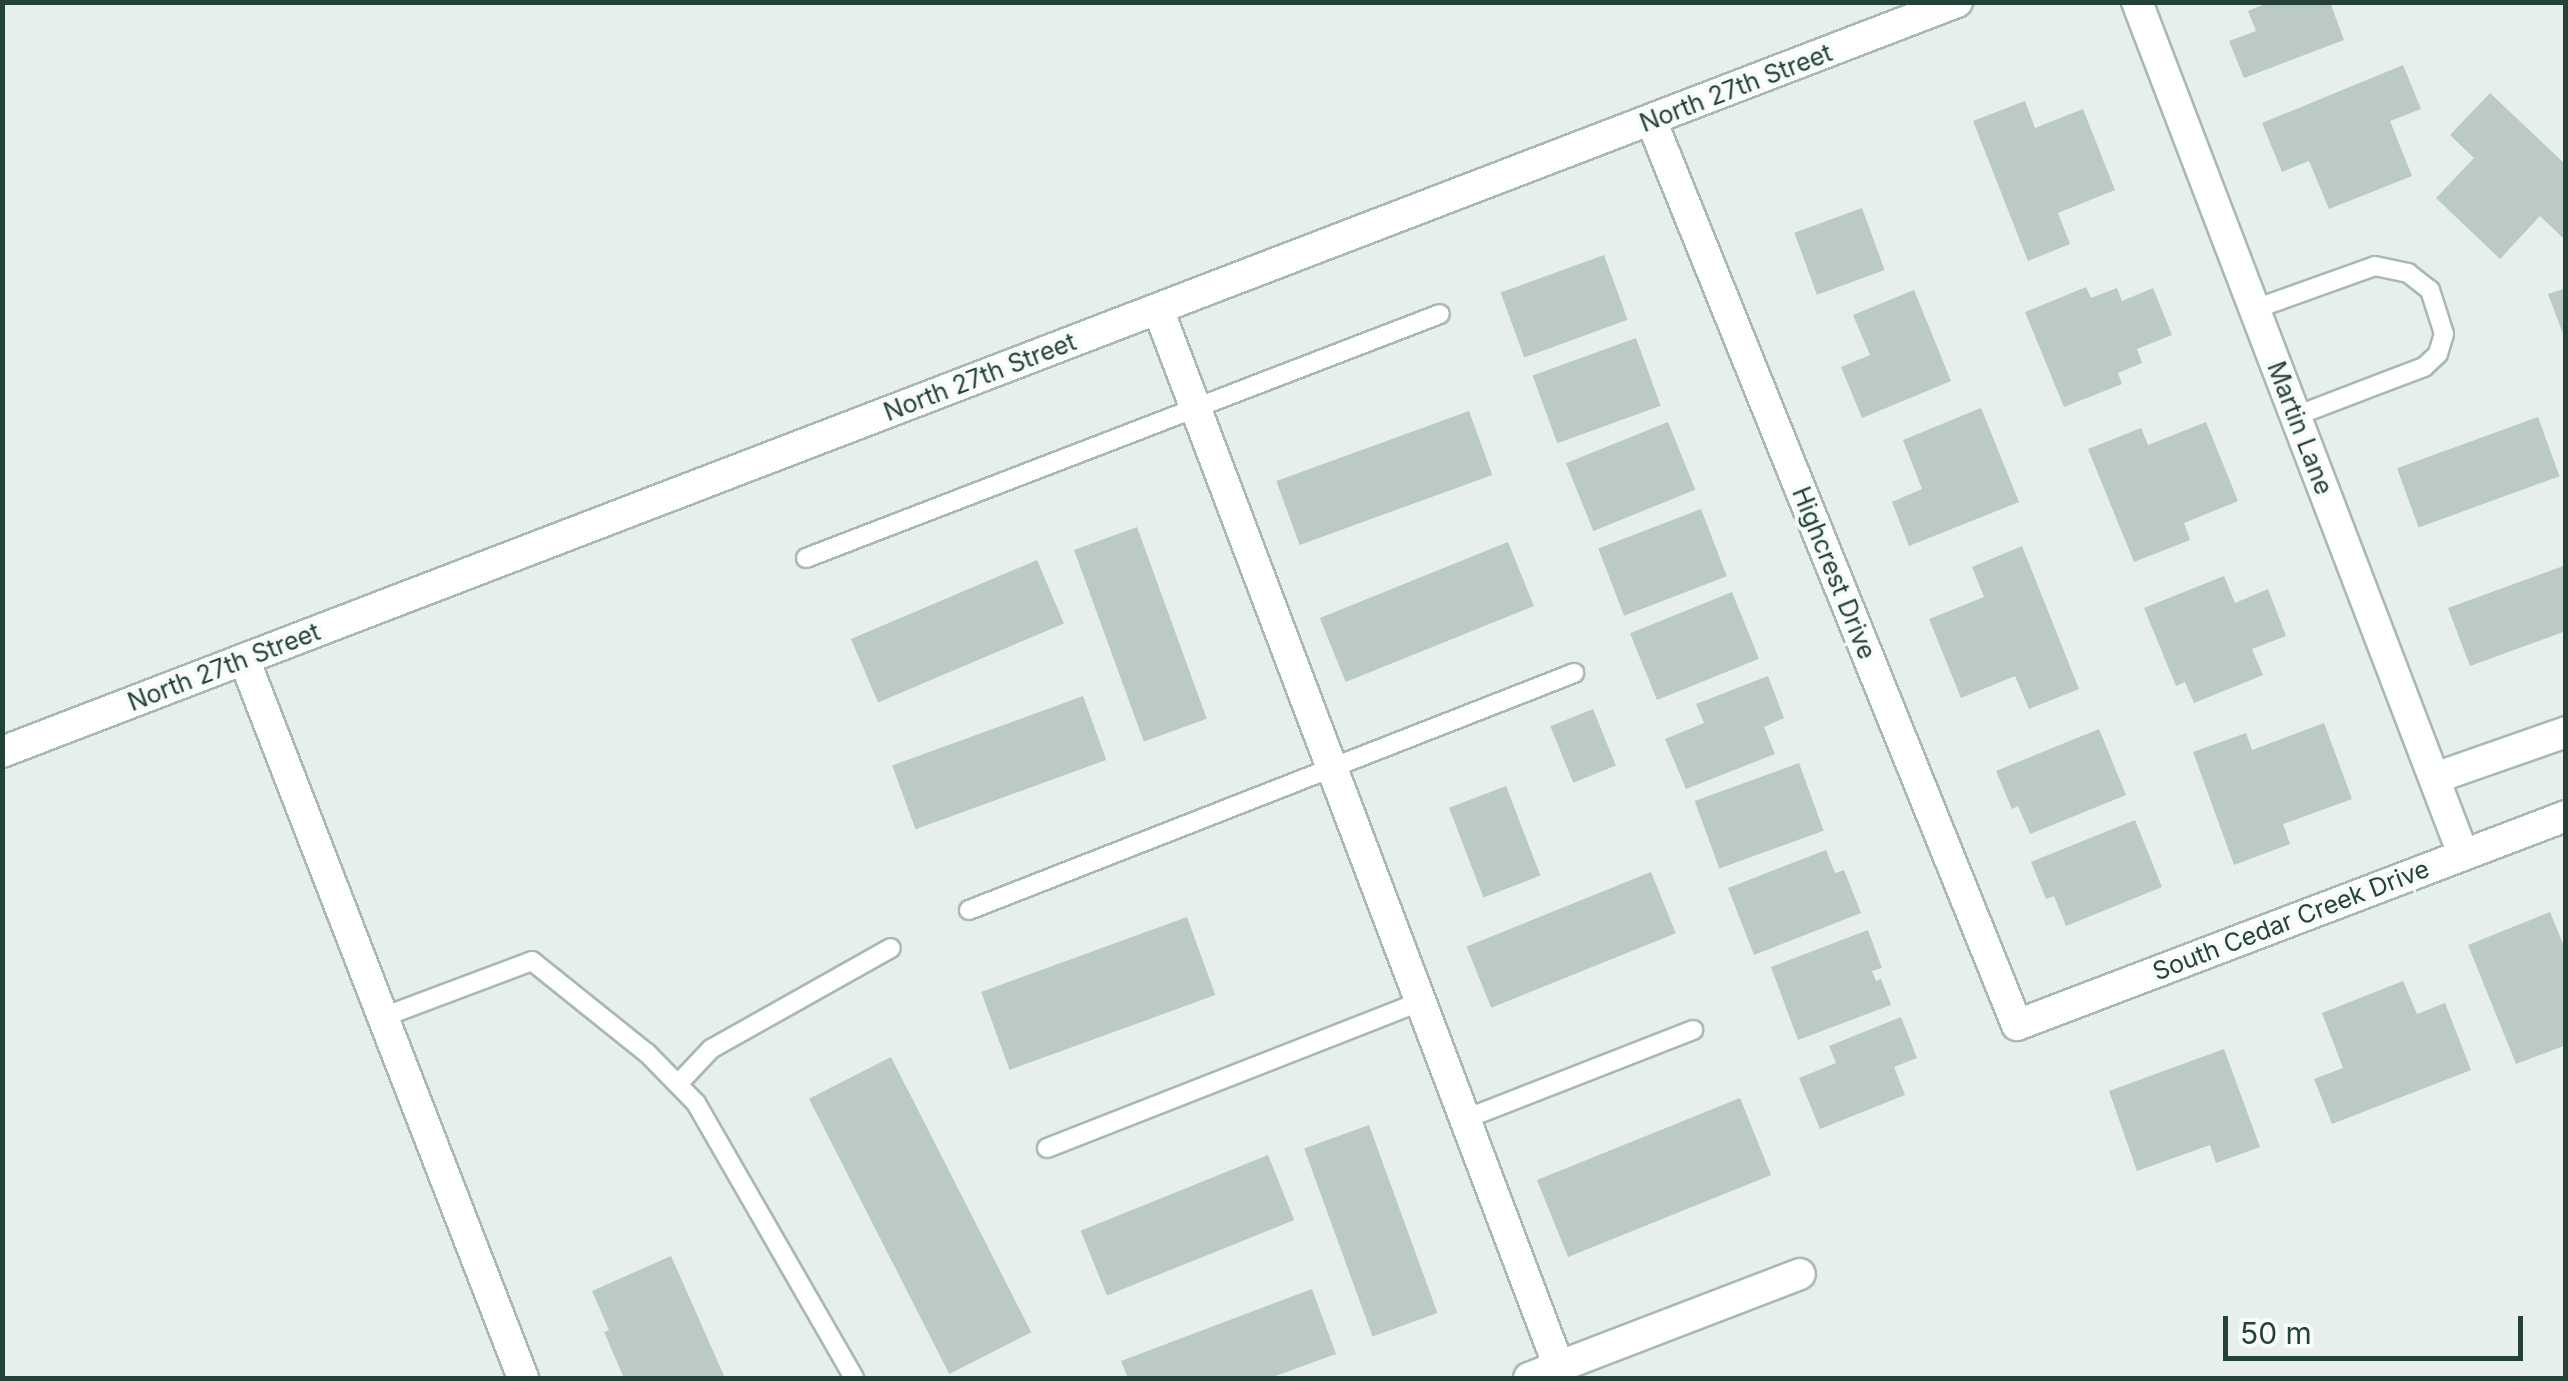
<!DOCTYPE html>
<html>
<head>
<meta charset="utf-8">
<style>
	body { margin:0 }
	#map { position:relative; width:2568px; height:1381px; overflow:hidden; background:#e6efeb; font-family:Inter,sans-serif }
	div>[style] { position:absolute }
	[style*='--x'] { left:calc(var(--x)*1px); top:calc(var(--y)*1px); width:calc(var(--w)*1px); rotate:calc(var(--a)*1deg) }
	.building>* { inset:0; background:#bbcac4; transform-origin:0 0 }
	.roads { filter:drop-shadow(2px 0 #a8b8b2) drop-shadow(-2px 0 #a8b8b2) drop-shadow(0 2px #a8b8b2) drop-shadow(0 -2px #a8b8b2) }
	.service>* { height:18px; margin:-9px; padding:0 9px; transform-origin:9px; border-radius:9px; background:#fff }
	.minor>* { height:30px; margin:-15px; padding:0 15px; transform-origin:15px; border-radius:15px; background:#fff }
	.tertiary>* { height:30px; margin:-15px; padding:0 15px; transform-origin:15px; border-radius:15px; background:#fff }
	span { translate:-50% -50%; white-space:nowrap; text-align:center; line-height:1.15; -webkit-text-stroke:8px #f7fbf9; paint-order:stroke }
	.street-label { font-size:25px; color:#24423a }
	.frame { position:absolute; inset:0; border:5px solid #24423a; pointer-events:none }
	.scale { position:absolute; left:2223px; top:1316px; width:300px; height:45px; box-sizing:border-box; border:5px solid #24423a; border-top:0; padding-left:12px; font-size:30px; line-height:35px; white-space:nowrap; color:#24423a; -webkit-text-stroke:8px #f7fbf9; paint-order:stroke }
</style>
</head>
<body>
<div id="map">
	<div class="building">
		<i style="clip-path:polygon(2270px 2px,2330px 2px,2344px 40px,2244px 78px,2229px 41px,2256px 31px,2248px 11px)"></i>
		<i style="clip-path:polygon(2403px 65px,2421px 109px,2390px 121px,2412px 176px,2329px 209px,2309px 161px,2282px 172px,2262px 123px)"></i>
		<i style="clip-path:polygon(2490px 93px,2566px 165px,2566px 235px,2563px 238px,2540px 216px,2500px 259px,2436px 198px,2474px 158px,2450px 135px)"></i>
		<i style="clip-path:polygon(2025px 101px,2035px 128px,2083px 109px,2115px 190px,2058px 213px,2070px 244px,2028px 261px,1973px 121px)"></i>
		<i style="left:1862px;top:208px;width:66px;height:72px;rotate:70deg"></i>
		<i style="left:1604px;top:255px;width:69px;height:110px;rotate:70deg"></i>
		<i style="clip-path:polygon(2086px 287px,2091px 298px,2117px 288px,2122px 301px,2153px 288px,2172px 335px,2137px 349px,2142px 363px,2118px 373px,2122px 384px,2064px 407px,2025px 312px)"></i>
		<i style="clip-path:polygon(2566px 288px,2566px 339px,2565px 339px,2548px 294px)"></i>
		<i style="clip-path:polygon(1914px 290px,1951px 381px,1862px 418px,1841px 367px,1870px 355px,1853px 315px)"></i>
		<i style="left:1636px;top:338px;width:72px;height:110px;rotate:70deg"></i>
		<i style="clip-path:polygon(1981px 408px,2019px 502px,1909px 546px,1892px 502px,1922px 489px,1903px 440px)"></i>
		<i style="left:1469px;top:411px;width:68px;height:205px;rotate:70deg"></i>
		<i style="left:2538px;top:417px;width:63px;height:150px;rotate:70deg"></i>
		<i style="left:1668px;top:422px;width:73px;height:110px;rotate:68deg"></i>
		<i style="clip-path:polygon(2206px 422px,2238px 501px,2184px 523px,2190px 540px,2134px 562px,2088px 449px,2141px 428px,2148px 445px)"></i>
		<i style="left:1701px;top:509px;width:72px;height:110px;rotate:69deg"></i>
		<i style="left:1137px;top:527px;width:204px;height:67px;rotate:70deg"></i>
		<i style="left:1508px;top:542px;width:69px;height:203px;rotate:68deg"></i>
		<i style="clip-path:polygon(2022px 546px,2079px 689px,2029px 709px,2015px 676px,1961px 698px,1929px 619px,1984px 597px,1972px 567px)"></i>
		<i style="left:1037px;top:560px;width:69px;height:202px;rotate:67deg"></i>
		<i style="clip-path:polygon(2566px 565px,2566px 631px,2470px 666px,2448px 608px)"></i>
		<i style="clip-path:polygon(2224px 576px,2235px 603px,2268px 589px,2286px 636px,2252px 649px,2263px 675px,2194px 703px,2185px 682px,2176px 686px,2144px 608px)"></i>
		<i style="left:1732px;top:592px;width:72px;height:110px;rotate:68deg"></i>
		<i style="clip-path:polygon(1768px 676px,1784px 718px,1764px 727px,1775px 754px,1686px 789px,1665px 739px,1704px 723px,1696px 704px)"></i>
		<i style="left:1083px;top:696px;width:68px;height:203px;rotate:70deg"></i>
		<i style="left:1593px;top:709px;width:61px;height:46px;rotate:68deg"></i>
		<i style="clip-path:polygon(2324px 723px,2352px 799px,2283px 824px,2290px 844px,2234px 865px,2193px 752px,2246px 733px,2252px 750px)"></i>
		<i style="clip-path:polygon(2099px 729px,2126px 795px,2030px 834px,2018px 806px,2012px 809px,1996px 771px)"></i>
		<i style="left:1799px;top:763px;width:72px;height:111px;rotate:70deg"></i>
		<i style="left:1506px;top:786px;width:96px;height:61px;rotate:69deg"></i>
		<i style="clip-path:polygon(2135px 820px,2162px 887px,2066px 926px,2054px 896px,2046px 899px,2031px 862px)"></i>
		<i style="clip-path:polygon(1826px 850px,1835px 873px,1844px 870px,1861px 913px,1754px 955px,1728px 888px)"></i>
		<i style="left:1651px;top:872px;width:66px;height:199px;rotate:68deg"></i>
		<i style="clip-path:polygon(2550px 912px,2566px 951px,2566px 1045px,2516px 1064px,2468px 945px)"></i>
		<i style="left:1187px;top:917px;width:83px;height:219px;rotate:70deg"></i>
		<i style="clip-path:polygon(1868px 930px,1882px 968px,1872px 971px,1876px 981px,1881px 979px,1891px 1005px,1798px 1040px,1771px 967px)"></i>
		<i style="clip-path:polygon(2403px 981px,2417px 1014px,2445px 1003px,2471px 1070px,2332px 1124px,2314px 1079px,2343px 1068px,2322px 1013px)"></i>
		<i style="clip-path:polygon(1901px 1017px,1917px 1058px,1894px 1067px,1905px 1095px,1820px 1129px,1799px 1078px,1836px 1063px,1829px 1046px)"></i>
		<i style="clip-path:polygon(2224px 1049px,2260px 1147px,2216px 1163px,2210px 1145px,2137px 1171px,2109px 1091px)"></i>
		<i style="left:891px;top:1057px;width:309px;height:92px;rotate:63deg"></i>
		<i style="left:1740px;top:1098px;width:83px;height:219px;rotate:68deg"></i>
		<i style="left:1369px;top:1125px;width:200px;height:69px;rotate:70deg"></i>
		<i style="left:1268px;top:1155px;width:70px;height:202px;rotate:68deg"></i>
		<i style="clip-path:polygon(671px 1256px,725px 1378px,624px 1378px,604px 1332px,609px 1330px,592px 1291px)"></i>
		<i style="clip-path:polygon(1312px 1289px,1336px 1354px,1270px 1378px,1128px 1378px,1121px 1361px)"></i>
	</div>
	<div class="roads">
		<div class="service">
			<i style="--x:2255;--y:309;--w:127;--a:-19.7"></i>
			<i style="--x:2375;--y:266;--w:34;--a:12"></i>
			<i style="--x:2408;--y:273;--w:28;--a:38"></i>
			<i style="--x:2430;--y:290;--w:46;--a:72.3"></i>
			<i style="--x:2444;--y:334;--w:21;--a:107"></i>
			<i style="--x:2438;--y:354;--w:19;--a:137"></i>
			<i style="--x:2424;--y:367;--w:137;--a:159.1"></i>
			<i style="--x:806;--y:558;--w:679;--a:-21.05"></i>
			<i style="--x:969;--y:910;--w:650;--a:-21.39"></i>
			<i style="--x:383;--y:1017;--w:159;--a:-20.6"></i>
			<i style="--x:532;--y:961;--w:147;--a:38.7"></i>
			<i style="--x:647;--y:1053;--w:70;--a:45.6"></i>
			<i style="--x:696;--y:1103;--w:317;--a:60.1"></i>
			<i style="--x:678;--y:1084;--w:48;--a:-46.7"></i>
			<i style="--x:711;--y:1049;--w:206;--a:-29.3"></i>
			<i style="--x:1465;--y:1119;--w:245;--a:-21.3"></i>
			<i style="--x:1047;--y:1148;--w:401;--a:-21.4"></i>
		</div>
		<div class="minor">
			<i style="--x:2137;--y:2;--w:912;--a:69.06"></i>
			<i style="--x:1651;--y:120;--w:976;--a:67.98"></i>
			<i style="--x:2017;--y:1025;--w:587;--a:-20.84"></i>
			<i style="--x:1158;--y:309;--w:1131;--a:69.24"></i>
			<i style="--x:244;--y:659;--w:771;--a:68.79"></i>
			<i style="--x:2435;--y:778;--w:139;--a:-19.3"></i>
			<i style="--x:1529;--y:1378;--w:290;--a:-21"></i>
		</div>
		<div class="tertiary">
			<i style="--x:2;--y:752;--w:2094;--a:-20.99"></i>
		</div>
	</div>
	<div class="street-label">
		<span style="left:1736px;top:88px;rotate:-21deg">North 27th Street</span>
		<span style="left:980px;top:377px;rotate:-21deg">North 27th Street</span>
		<span style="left:2300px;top:428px;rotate:69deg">Martin Lane</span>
		<span style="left:1834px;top:573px;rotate:68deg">Highcrest Drive</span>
		<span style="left:224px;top:667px;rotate:-21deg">North 27th Street</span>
		<span style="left:2291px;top:920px;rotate:-21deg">South Cedar Creek Drive</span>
	</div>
	<div class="frame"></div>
	<div class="scale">50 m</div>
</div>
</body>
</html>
